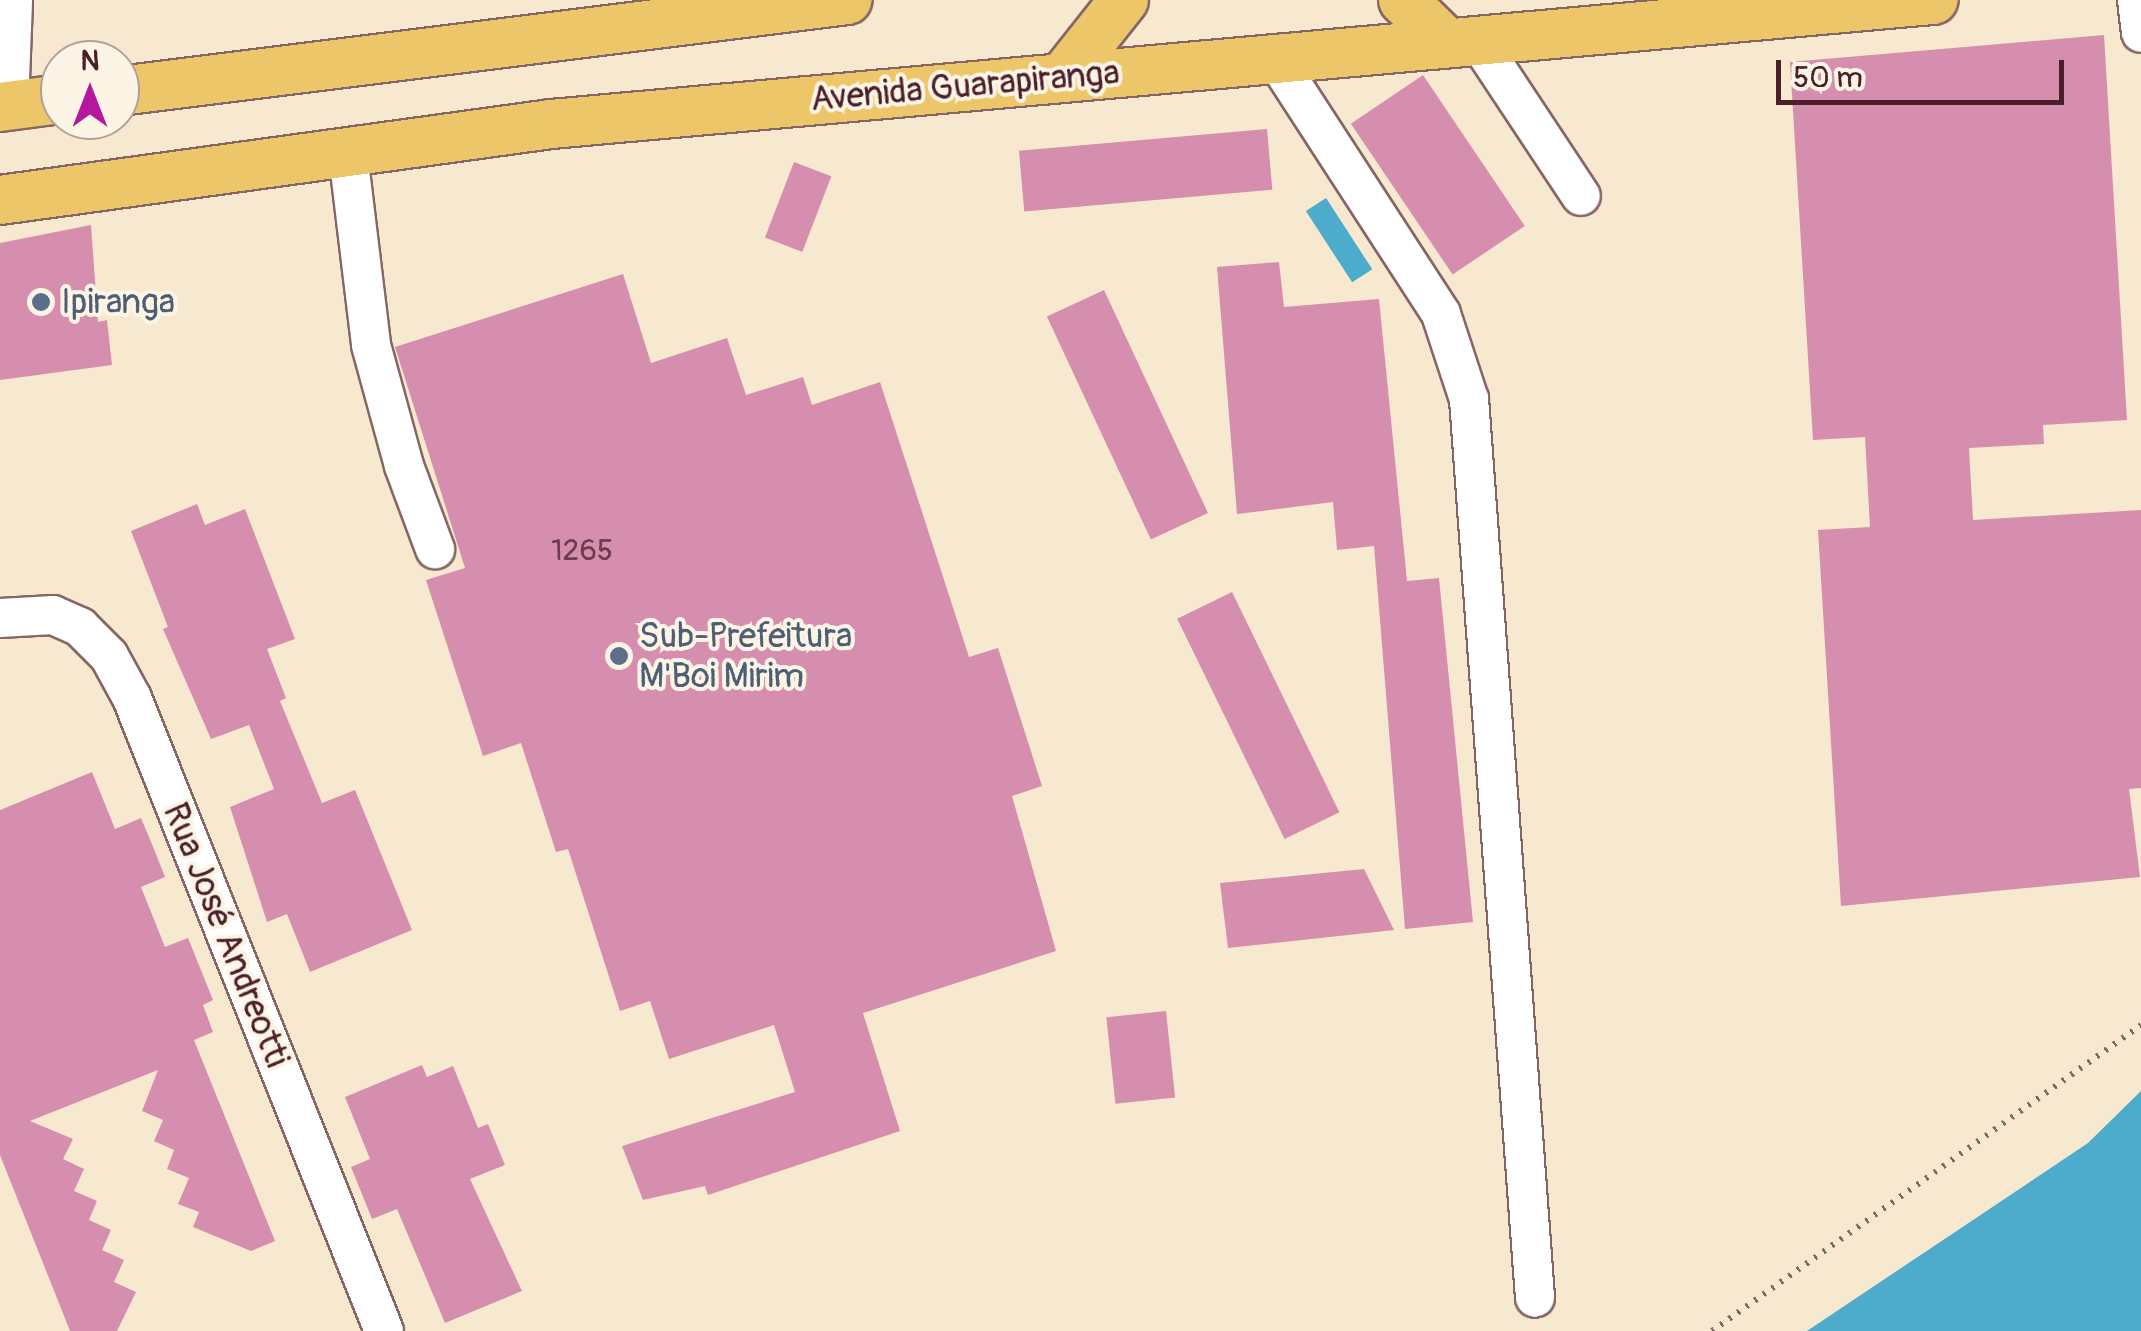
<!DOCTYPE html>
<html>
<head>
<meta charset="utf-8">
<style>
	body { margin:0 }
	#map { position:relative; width:2141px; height:1331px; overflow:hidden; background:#f6e9d0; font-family:Pangolin,sans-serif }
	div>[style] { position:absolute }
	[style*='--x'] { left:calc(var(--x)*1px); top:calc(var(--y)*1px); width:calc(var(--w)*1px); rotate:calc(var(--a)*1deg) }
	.water>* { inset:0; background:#4dabcc; transform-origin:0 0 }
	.building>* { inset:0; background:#d68eae; transform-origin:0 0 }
	.path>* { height:6px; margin-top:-3px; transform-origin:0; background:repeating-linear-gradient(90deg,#866665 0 2.5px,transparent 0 10.5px) }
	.roads { filter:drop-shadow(2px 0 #866665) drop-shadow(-2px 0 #866665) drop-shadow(0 2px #866665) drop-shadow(0 -2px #866665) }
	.minor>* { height:38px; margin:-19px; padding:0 19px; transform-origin:19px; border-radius:19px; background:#fff }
	.major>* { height:48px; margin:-24px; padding:0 24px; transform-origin:24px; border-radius:24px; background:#ecc669 }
	.dots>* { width:28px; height:28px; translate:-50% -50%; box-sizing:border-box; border:5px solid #fcf5e5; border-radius:50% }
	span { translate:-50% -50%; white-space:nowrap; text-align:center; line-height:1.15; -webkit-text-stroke:8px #fcf5e5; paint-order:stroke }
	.number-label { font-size:30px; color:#6d3b4c }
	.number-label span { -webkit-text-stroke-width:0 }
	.street-label { font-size:35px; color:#4a1f2b }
	.service-label { font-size:35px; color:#4e5e75 }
	.left { translate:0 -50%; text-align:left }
	.north { position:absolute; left:40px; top:40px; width:100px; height:100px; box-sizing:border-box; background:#fcf5e5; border:2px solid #b59f9b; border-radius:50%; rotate:0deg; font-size:28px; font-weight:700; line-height:40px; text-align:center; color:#4a1f2b }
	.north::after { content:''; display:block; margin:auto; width:35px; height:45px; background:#b5179e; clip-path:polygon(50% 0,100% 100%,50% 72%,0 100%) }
	.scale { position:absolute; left:1776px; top:60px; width:288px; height:45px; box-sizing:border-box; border:5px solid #4a1f2b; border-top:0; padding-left:12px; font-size:30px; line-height:35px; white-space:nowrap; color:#4a1f2b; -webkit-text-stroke:8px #fcf5e5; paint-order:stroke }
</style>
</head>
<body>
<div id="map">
	<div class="water">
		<i style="left:1326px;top:198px;width:85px;height:24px;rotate:57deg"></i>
		<i style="clip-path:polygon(2141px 1091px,2141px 1331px,1807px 1331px,2088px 1143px)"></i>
	</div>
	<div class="building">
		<i style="clip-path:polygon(2104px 35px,2127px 420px,2043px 425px,2044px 444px,1969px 448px,1973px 520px,2141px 510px,2141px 788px,2129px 789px,2140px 877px,1841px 906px,1818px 530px,1870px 527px,1865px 437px,1813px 440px,1790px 62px)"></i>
		<i style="left:1423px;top:75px;width:182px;height:87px;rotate:56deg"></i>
		<i style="left:1267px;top:129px;width:61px;height:249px;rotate:85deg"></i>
		<i style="left:794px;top:162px;width:40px;height:81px;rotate:21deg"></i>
		<i style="clip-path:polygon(91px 225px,98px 322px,107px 320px,112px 365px,0 380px,0 243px)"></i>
		<i style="clip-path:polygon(1279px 262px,1284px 307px,1379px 299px,1407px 581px,1439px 578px,1473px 922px,1405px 929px,1374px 546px,1337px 550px,1333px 502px,1237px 514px,1217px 267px)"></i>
		<i style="clip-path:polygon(623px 274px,651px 363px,727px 338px,746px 395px,803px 377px,812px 405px,880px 382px,969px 657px,998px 648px,1042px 786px,1012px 796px,1056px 951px,863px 1013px,900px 1131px,708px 1195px,705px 1186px,643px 1200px,622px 1146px,795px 1092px,774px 1025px,669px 1059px,650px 1001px,620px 1011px,568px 849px,556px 852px,521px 743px,483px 756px,426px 580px,465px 568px,395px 347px)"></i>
		<i style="left:1104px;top:290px;width:246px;height:63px;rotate:65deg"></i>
		<i style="clip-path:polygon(197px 504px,205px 525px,245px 509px,295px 639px,267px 649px,286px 698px,280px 701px,322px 803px,355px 790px,412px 930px,310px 972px,287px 914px,267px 922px,230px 807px,274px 789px,249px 725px,211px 739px,163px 629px,168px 627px,131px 531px)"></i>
		<i style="left:1232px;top:592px;width:245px;height:61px;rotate:64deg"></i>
		<i style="clip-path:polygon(92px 772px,115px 829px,141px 818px,154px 849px,165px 877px,141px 887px,165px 947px,188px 938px,213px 1000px,203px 1005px,213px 1032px,194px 1040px,275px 1241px,251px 1251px,193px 1227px,199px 1212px,178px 1204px,189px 1178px,167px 1169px,174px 1150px,154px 1141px,163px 1120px,142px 1111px,158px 1070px,30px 1121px,73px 1139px,63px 1159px,84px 1169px,74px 1191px,97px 1201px,89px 1220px,111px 1230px,102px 1250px,124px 1260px,114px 1282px,136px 1292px,117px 1331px,70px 1331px,0 1155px,0 810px)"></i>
		<i style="clip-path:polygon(1364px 869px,1394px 930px,1228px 948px,1220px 883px)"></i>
		<i style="left:1166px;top:1011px;width:87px;height:60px;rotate:84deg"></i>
		<i style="clip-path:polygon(422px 1065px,427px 1077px,453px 1066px,478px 1128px,488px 1124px,505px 1165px,470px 1179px,522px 1291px,445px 1323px,397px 1209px,372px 1219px,351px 1167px,370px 1159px,345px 1097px)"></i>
	</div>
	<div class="path">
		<i style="--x:1712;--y:1331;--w:527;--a:-35.5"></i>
	</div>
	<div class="roads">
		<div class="minor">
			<i style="--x:2137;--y:0;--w:33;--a:83"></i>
			<i style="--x:1477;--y:39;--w:188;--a:56.5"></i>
			<i style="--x:1275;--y:58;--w:305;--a:57"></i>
			<i style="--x:1441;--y:314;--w:89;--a:71.8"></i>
			<i style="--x:1469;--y:399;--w:901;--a:85.8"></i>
			<i style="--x:9;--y:106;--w:106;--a:-87.8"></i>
			<i style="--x:348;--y:154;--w:192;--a:83.1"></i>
			<i style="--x:371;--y:345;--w:125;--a:74.7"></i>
			<i style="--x:404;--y:466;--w:89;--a:69.5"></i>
			<i style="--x:0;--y:618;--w:53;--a:-3.2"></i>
			<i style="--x:53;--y:615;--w:30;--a:24"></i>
			<i style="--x:80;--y:627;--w:41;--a:45"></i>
			<i style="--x:109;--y:656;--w:48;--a:61.3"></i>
			<i style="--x:132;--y:698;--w:681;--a:68.29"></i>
		</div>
		<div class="major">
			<i style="--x:1403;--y:0;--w:60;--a:44.3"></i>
			<i style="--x:1063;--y:77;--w:98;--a:-51.6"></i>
			<i style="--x:120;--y:91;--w:733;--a:-7.13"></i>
			<i style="--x:0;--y:107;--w:61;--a:-7.6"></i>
			<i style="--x:0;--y:200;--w:556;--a:-7.85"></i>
			<i style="--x:551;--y:124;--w:1388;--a:-5.13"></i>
		</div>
	</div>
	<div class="dots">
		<i style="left:41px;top:302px;background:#5c6f8a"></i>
		<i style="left:619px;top:656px;background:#5c6f8a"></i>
	</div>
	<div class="number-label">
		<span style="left:582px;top:551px">1265</span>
	</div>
	<div class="street-label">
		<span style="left:965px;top:86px;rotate:-5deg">Avenida Guarapiranga</span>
		<span style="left:226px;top:935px;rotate:68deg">Rua José Andreotti</span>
	</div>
	<div class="service-label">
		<span class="left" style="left:61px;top:302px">Ipiranga</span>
		<span class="left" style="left:639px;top:656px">Sub-Prefeitura<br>M'Boi Mirim</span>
	</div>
	<div class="north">N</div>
	<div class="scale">50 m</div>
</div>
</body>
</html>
